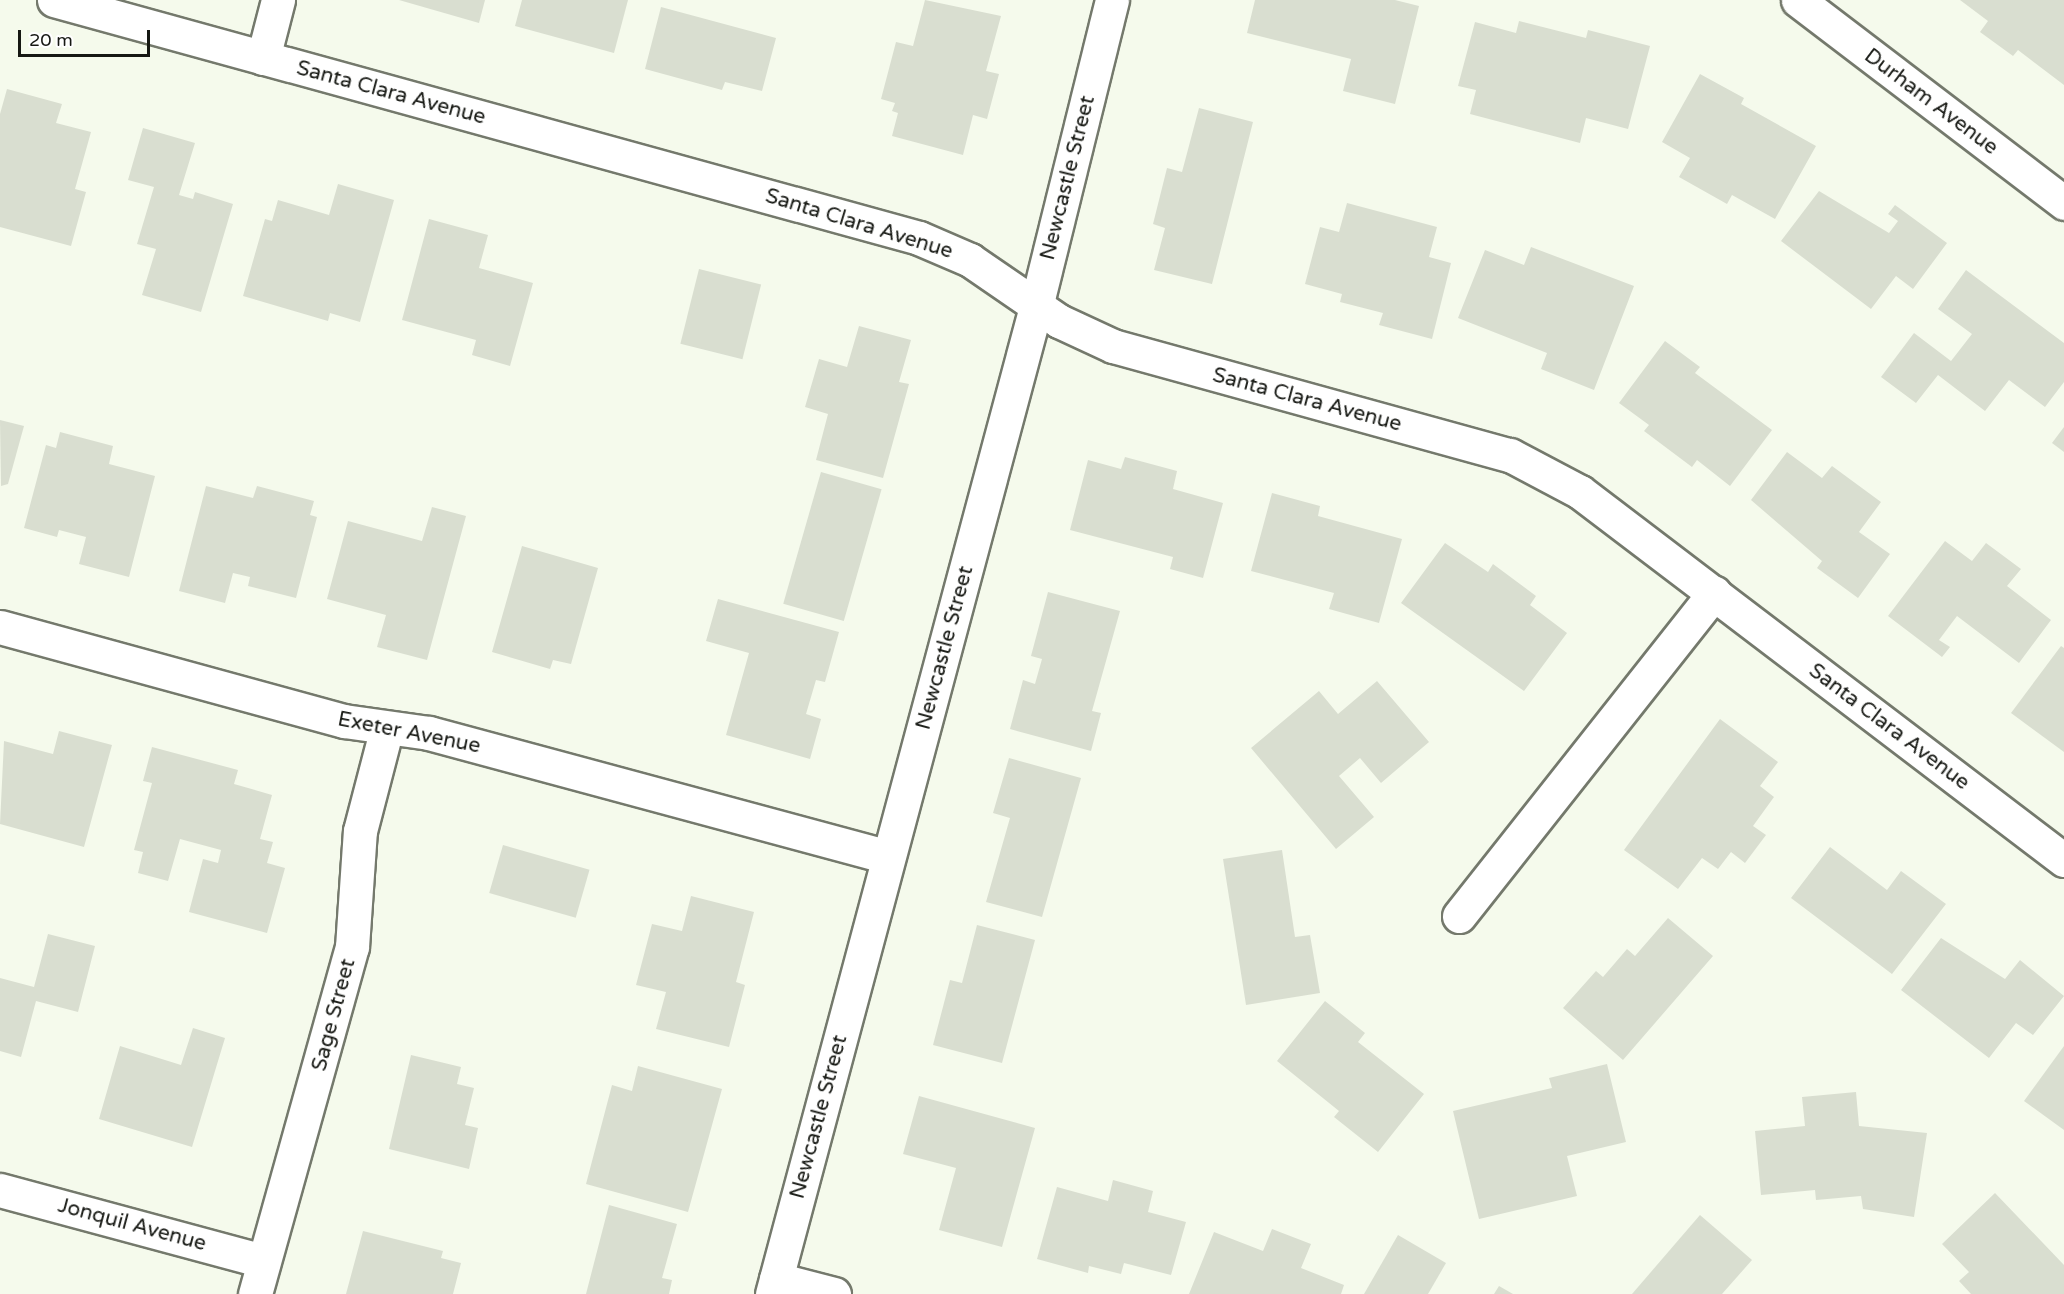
<!DOCTYPE html>
<html>
<head>
<meta charset="utf-8">
<style>
	body { margin:0 }
	#map { position:relative; width:2064px; height:1294px; overflow:hidden; background:#f5faec; font-family:"Varela Round",sans-serif }
	div>[style] { position:absolute }
	[style*='--x'] { left:calc(var(--x)*1px); top:calc(var(--y)*1px); width:calc(var(--w)*1px); rotate:calc(var(--a)*1deg) }
	.building>* { inset:0; background:#d9ded0; transform-origin:0 0 }
	.roads { filter:drop-shadow(2px 0 #74796c) drop-shadow(-2px 0 #74796c) drop-shadow(0 2px #74796c) drop-shadow(0 -2px #74796c) }
	.minor>* { height:33px; margin:-16.5px; padding:0 16.5px; transform-origin:16.5px; border-radius:16.5px; background:#fff }
	span { translate:-50% -50%; white-space:nowrap; text-align:center; line-height:1.15; -webkit-text-stroke:4.5px #fff; paint-order:stroke }
	.street-label { font-size:21px; color:#161813 }
	.scale { position:absolute; left:18px; top:30px; width:132px; height:27px; box-sizing:border-box; border:3px solid #161813; border-top:0; padding-left:8px; font-size:18px; line-height:21px; white-space:nowrap; color:#161813; -webkit-text-stroke:4px #fff; paint-order:stroke }
</style>
</head>
<body>
<div id="map">
	<div class="building">
		<i style="clip-path:polygon(399px 0,485px 0,479px 23px)"></i>
		<i style="clip-path:polygon(522px 0,628px 0,614px 53px,515px 26px)"></i>
		<i style="clip-path:polygon(925px 0,1001px 16px,986px 71px,999px 74px,987px 119px,973px 115px,963px 155px,892px 136px,898px 113px,892px 111px,895px 103px,881px 99px,896px 42px,913px 46px)"></i>
		<i style="clip-path:polygon(1255px 0,1395px 0,1419px 6px,1395px 104px,1343px 91px,1351px 59px,1247px 33px)"></i>
		<i style="clip-path:polygon(1960px 0,2064px 0,2064px 85px,2018px 50px,2013px 56px,1980px 32px,1988px 21px)"></i>
		<i style="clip-path:polygon(661px 7px,776px 38px,762px 91px,725px 82px,722px 90px,645px 69px)"></i>
		<i style="clip-path:polygon(1519px 21px,1586px 38px,1588px 30px,1650px 46px,1628px 129px,1586px 118px,1580px 143px,1470px 114px,1476px 90px,1458px 86px,1475px 22px,1516px 33px)"></i>
		<i style="clip-path:polygon(1700px 74px,1744px 98px,1741px 104px,1816px 146px,1775px 219px,1732px 195px,1727px 204px,1679px 177px,1690px 158px,1662px 142px)"></i>
		<i style="clip-path:polygon(7px 89px,62px 104px,56px 123px,91px 132px,75px 189px,86px 192px,71px 246px,0 227px,0 114px)"></i>
		<i style="clip-path:polygon(1199px 108px,1253px 122px,1212px 284px,1154px 270px,1165px 228px,1153px 224px,1167px 168px,1182px 172px)"></i>
		<i style="clip-path:polygon(143px 128px,195px 143px,179px 195px,193px 199px,195px 192px,233px 204px,201px 312px,142px 295px,156px 249px,137px 244px,154px 187px,128px 180px)"></i>
		<i style="clip-path:polygon(338px 184px,394px 200px,360px 322px,330px 313px,328px 321px,243px 296px,265px 219px,272px 221px,278px 200px,329px 215px)"></i>
		<i style="clip-path:polygon(1819px 191px,1889px 233px,1898px 221px,1888px 214px,1895px 205px,1947px 243px,1913px 289px,1896px 276px,1871px 309px,1781px 241px)"></i>
		<i style="clip-path:polygon(1347px 203px,1437px 227px,1429px 257px,1451px 263px,1432px 339px,1379px 325px,1383px 313px,1340px 302px,1342px 294px,1305px 284px,1320px 227px,1339px 232px)"></i>
		<i style="clip-path:polygon(429px 219px,488px 235px,479px 268px,533px 283px,510px 366px,472px 355px,476px 340px,402px 320px)"></i>
		<i style="clip-path:polygon(1531px 247px,1634px 286px,1594px 390px,1541px 369px,1547px 353px,1458px 318px,1485px 250px,1524px 265px)"></i>
		<i style="left:699px;top:269px;width:64px;height:77px;rotate:14deg"></i>
		<i style="clip-path:polygon(1966px 270px,2064px 343px,2064px 382px,2045px 407px,2009px 380px,1985px 411px,1938px 375px,1916px 403px,1881px 377px,1914px 333px,1951px 361px,1972px 334px,1938px 309px)"></i>
		<i style="clip-path:polygon(859px 326px,911px 340px,899px 382px,909px 384px,883px 478px,816px 460px,828px 414px,805px 407px,819px 359px,847px 367px)"></i>
		<i style="clip-path:polygon(1665px 341px,1700px 367px,1695px 373px,1772px 430px,1730px 486px,1697px 460px,1692px 467px,1644px 431px,1649px 425px,1619px 403px)"></i>
		<i style="clip-path:polygon(0 420px,24px 426px,8px 484px,1px 486px)"></i>
		<i style="clip-path:polygon(2064px 427px,2064px 452px,2052px 443px)"></i>
		<i style="clip-path:polygon(60px 432px,113px 446px,109px 464px,155px 476px,129px 577px,79px 564px,86px 537px,59px 530px,57px 537px,24px 528px,46px 445px,56px 448px)"></i>
		<i style="clip-path:polygon(1787px 452px,1822px 478px,1832px 466px,1881px 502px,1859px 532px,1890px 554px,1858px 598px,1817px 568px,1822px 561px,1751px 500px)"></i>
		<i style="clip-path:polygon(1125px 457px,1177px 471px,1173px 489px,1223px 503px,1203px 578px,1170px 569px,1173px 557px,1070px 530px,1088px 460px,1121px 469px)"></i>
		<i style="left:821px;top:472px;width:63px;height:137px;rotate:16deg"></i>
		<i style="clip-path:polygon(206px 486px,253px 498px,257px 486px,314px 501px,310px 515px,317px 517px,296px 598px,248px 586px,250px 577px,233px 573px,225px 603px,179px 591px)"></i>
		<i style="clip-path:polygon(1272px 493px,1320px 506px,1318px 516px,1402px 539px,1379px 623px,1329px 609px,1334px 593px,1251px 571px)"></i>
		<i style="clip-path:polygon(432px 507px,466px 516px,427px 660px,377px 647px,386px 615px,327px 599px,348px 521px,422px 541px)"></i>
		<i style="clip-path:polygon(1945px 541px,1972px 561px,1986px 543px,2021px 569px,2007px 586px,2051px 620px,2019px 663px,1957px 616px,1939px 640px,1950px 647px,1942px 657px,1888px 616px)"></i>
		<i style="clip-path:polygon(1445px 543px,1488px 572px,1493px 564px,1536px 596px,1530px 605px,1567px 633px,1524px 691px,1401px 603px)"></i>
		<i style="clip-path:polygon(522px 546px,598px 568px,571px 664px,553px 660px,550px 669px,492px 652px)"></i>
		<i style="clip-path:polygon(1048px 592px,1120px 611px,1092px 711px,1101px 713px,1091px 751px,1010px 729px,1023px 680px,1035px 684px,1042px 659px,1031px 656px)"></i>
		<i style="clip-path:polygon(718px 599px,839px 632px,825px 682px,816px 680px,806px 714px,821px 719px,810px 759px,726px 735px,749px 653px,706px 641px)"></i>
		<i style="clip-path:polygon(2061px 646px,2064px 648px,2064px 752px,2011px 713px)"></i>
		<i style="clip-path:polygon(1377px 681px,1429px 742px,1381px 783px,1360px 758px,1339px 776px,1374px 817px,1336px 849px,1251px 748px,1319px 691px,1338px 714px)"></i>
		<i style="clip-path:polygon(1720px 719px,1778px 762px,1760px 786px,1774px 797px,1753px 826px,1766px 835px,1745px 863px,1731px 852px,1718px 869px,1702px 858px,1678px 889px,1624px 850px)"></i>
		<i style="clip-path:polygon(59px 731px,112px 745px,84px 847px,0 824px,4px 741px,53px 754px)"></i>
		<i style="clip-path:polygon(152px 747px,238px 770px,234px 784px,272px 795px,260px 839px,273px 842px,267px 863px,285px 868px,267px 933px,189px 912px,203px 859px,218px 863px,221px 850px,180px 839px,168px 881px,138px 873px,143px 852px,134px 850px,152px 783px,143px 781px)"></i>
		<i style="clip-path:polygon(1009px 758px,1081px 778px,1042px 917px,986px 902px,1010px 818px,993px 813px)"></i>
		<i style="left:503px;top:845px;width:90px;height:50px;rotate:16deg"></i>
		<i style="clip-path:polygon(1830px 847px,1887px 890px,1901px 871px,1946px 904px,1892px 974px,1791px 898px)"></i>
		<i style="clip-path:polygon(1282px 850px,1295px 937px,1310px 935px,1320px 993px,1246px 1005px,1223px 859px)"></i>
		<i style="clip-path:polygon(691px 896px,754px 912px,736px 982px,745px 985px,729px 1047px,656px 1029px,666px 992px,636px 985px,652px 924px,682px 931px)"></i>
		<i style="clip-path:polygon(1668px 918px,1713px 956px,1623px 1060px,1563px 1008px,1596px 971px,1603px 977px,1627px 949px,1635px 956px)"></i>
		<i style="clip-path:polygon(977px 925px,1035px 940px,1002px 1063px,933px 1045px,950px 980px,962px 983px)"></i>
		<i style="clip-path:polygon(48px 934px,95px 946px,78px 1012px,36px 1001px,21px 1057px,0 1051px,0 978px,34px 987px)"></i>
		<i style="clip-path:polygon(1941px 938px,2005px 979px,2020px 960px,2064px 996px,2033px 1035px,2016px 1023px,1989px 1058px,1901px 990px)"></i>
		<i style="clip-path:polygon(1325px 1001px,1365px 1033px,1358px 1042px,1424px 1094px,1378px 1152px,1334px 1117px,1339px 1111px,1277px 1061px)"></i>
		<i style="clip-path:polygon(193px 1028px,225px 1038px,192px 1147px,99px 1119px,120px 1046px,181px 1065px)"></i>
		<i style="clip-path:polygon(2064px 1046px,2064px 1130px,2024px 1101px)"></i>
		<i style="clip-path:polygon(411px 1055px,461px 1067px,457px 1084px,474px 1088px,465px 1125px,478px 1128px,469px 1169px,389px 1149px)"></i>
		<i style="clip-path:polygon(1607px 1064px,1626px 1142px,1567px 1156px,1577px 1196px,1479px 1219px,1453px 1111px,1552px 1088px,1549px 1078px)"></i>
		<i style="clip-path:polygon(638px 1066px,722px 1089px,688px 1212px,586px 1184px,612px 1085px,632px 1091px)"></i>
		<i style="clip-path:polygon(1856px 1092px,1859px 1126px,1927px 1133px,1914px 1217px,1863px 1209px,1861px 1196px,1816px 1200px,1815px 1190px,1761px 1195px,1755px 1131px,1805px 1126px,1802px 1097px)"></i>
		<i style="clip-path:polygon(919px 1096px,1035px 1128px,1002px 1247px,939px 1230px,956px 1168px,903px 1154px)"></i>
		<i style="clip-path:polygon(1113px 1180px,1153px 1191px,1148px 1212px,1186px 1222px,1171px 1275px,1124px 1263px,1121px 1274px,1089px 1266px,1088px 1273px,1037px 1259px,1057px 1187px,1108px 1201px)"></i>
		<i style="clip-path:polygon(1995px 1193px,2064px 1265px,2064px 1294px,1971px 1294px,1959px 1281px,1969px 1272px,1942px 1244px)"></i>
		<i style="clip-path:polygon(609px 1205px,677px 1224px,662px 1278px,672px 1280px,669px 1294px,586px 1294px)"></i>
		<i style="clip-path:polygon(1700px 1215px,1752px 1260px,1722px 1294px,1632px 1294px)"></i>
		<i style="clip-path:polygon(1272px 1229px,1311px 1244px,1301px 1268px,1344px 1285px,1341px 1294px,1189px 1294px,1214px 1232px,1263px 1251px)"></i>
		<i style="clip-path:polygon(363px 1231px,443px 1251px,441px 1258px,461px 1263px,453px 1294px,346px 1294px)"></i>
		<i style="clip-path:polygon(1398px 1235px,1446px 1263px,1428px 1294px,1364px 1294px)"></i>
		<i style="clip-path:polygon(1499px 1286px,1513px 1294px,1494px 1294px)"></i>
	</div>
	<div class="roads">
		<div class="minor">
			<i style="--x:54;--y:0;--w:897;--a:15.38"></i>
			<i style="--x:919;--y:238;--w:56;--a:23.3"></i>
			<i style="--x:970;--y:260;--w:108;--a:34.4"></i>
			<i style="--x:1059;--y:321;--w:60;--a:24.8"></i>
			<i style="--x:1113;--y:346;--w:412;--a:15.4"></i>
			<i style="--x:1510;--y:455;--w:79;--a:27.9"></i>
			<i style="--x:1580;--y:492;--w:608;--a:37.25"></i>
			<i style="--x:1798;--y:0;--w:335;--a:37.3"></i>
			<i style="--x:263;--y:58;--w:60;--a:-75.5"></i>
			<i style="--x:0;--y:627;--w:357;--a:15.3"></i>
			<i style="--x:344;--y:721;--w:86;--a:8"></i>
			<i style="--x:429;--y:733;--w:475;--a:15.1"></i>
			<i style="--x:1459;--y:916;--w:412;--a:-51.7"></i>
			<i style="--x:0;--y:1190;--w:273;--a:15.1"></i>
			<i style="--x:776;--y:1279;--w:60;--a:14.5"></i>
			<i style="--x:255;--y:1294;--w:360;--a:-74.4"></i>
			<i style="--x:352;--y:947;--w:116;--a:-86.1"></i>
			<i style="--x:360;--y:831;--w:103;--a:-75.4"></i>
			<i style="--x:772;--y:1294;--w:1022;--a:-75.03"></i>
			<i style="--x:1036;--y:307;--w:316;--a:-76.1"></i>
		</div>
	</div>
	<div class="street-label">
		<span style="left:391px;top:93px;rotate:15deg">Santa Clara Avenue</span>
		<span style="left:1931px;top:102px;rotate:37deg">Durham Avenue</span>
		<span style="left:1068px;top:178px;rotate:-76deg">Newcastle Street</span>
		<span style="left:859px;top:224px;rotate:17deg">Santa Clara Avenue</span>
		<span style="left:1307px;top:400px;rotate:15deg">Santa Clara Avenue</span>
		<span style="left:945px;top:648px;rotate:-75deg">Newcastle Street</span>
		<span style="left:1889px;top:727px;rotate:37deg">Santa Clara Avenue</span>
		<span style="left:409px;top:733px;rotate:11deg">Exeter Avenue</span>
		<span style="left:334px;top:1015px;rotate:-75deg">Sage Street</span>
		<span style="left:819px;top:1117px;rotate:-75deg">Newcastle Street</span>
		<span style="left:132px;top:1225px;rotate:15deg">Jonquil Avenue</span>
	</div>
	<div class="scale">20 m</div>
</div>
</body>
</html>
